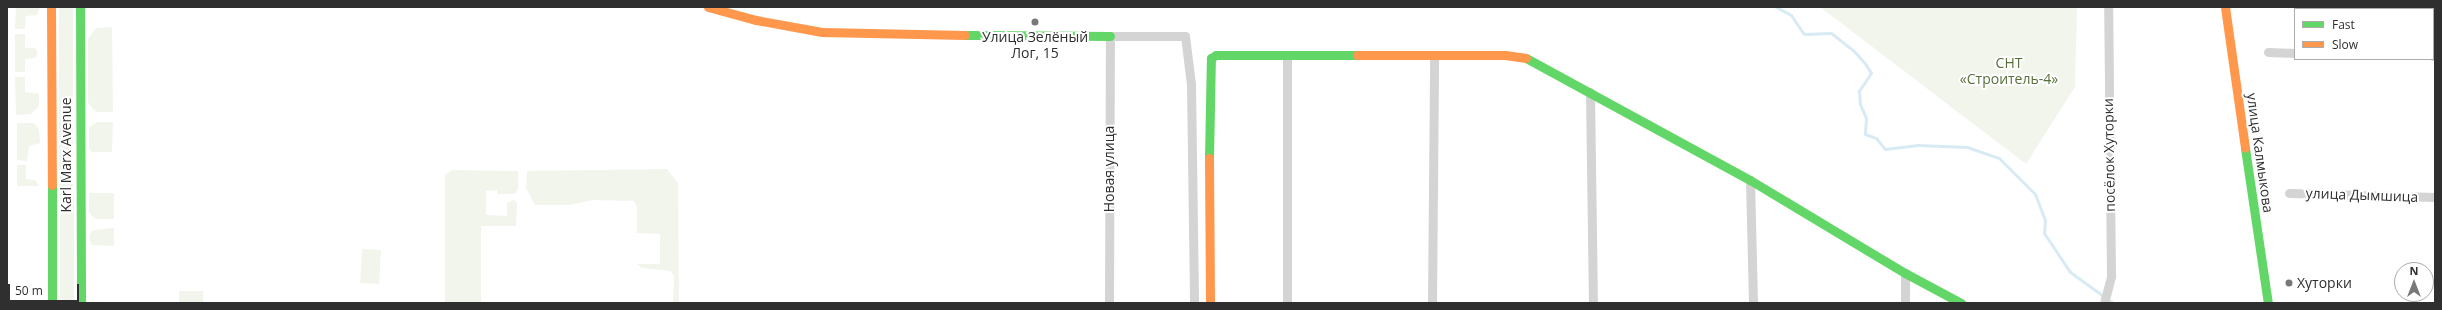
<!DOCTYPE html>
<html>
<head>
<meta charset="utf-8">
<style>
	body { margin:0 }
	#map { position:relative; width:2442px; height:310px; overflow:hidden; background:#fff; font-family:"Open Sans",sans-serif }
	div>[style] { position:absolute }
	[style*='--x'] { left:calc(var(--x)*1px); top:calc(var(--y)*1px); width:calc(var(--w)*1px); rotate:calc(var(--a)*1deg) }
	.green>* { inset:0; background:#f2f5ec; transform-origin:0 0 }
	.stream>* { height:3px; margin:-1.5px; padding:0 1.5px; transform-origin:1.5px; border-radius:1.5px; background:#d8ebf4 }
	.street>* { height:9px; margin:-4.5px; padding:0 4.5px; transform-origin:4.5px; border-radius:4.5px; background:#d4d4d4 }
	.fast>* { height:9px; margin:-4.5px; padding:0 4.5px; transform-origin:4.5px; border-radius:4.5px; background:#63d668 }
	.slow>* { height:9px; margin:-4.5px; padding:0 4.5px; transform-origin:4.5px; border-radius:4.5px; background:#ff974d }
	.dots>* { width:11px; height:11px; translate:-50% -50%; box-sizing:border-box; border:2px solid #fff; border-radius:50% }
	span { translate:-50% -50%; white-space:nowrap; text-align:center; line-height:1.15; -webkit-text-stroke:4px #fff; paint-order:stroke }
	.poi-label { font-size:14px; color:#2f2f2f }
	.left { translate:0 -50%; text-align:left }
	.park-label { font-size:14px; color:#576f39 }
	.street-label { font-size:14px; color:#2f2f2f }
	.frame { position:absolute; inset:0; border:8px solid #2f2f2f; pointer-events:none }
	.legend { position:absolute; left:2294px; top:8px; width:140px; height:52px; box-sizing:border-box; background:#fff; border:1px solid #acacac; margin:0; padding:5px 7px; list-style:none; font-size:12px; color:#2f2f2f }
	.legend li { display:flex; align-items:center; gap:8px; height:20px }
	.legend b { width:20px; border:1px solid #acacac }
	.north { position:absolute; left:2394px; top:262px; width:40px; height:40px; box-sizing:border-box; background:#fff; border:1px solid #acacac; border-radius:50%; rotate:0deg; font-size:11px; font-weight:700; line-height:16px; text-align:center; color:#2f2f2f }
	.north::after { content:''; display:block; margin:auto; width:14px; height:18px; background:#787878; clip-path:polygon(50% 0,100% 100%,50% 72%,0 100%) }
	.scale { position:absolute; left:8px; top:284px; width:71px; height:18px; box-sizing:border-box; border:2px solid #2f2f2f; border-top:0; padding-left:5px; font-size:12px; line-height:14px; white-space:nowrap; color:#2f2f2f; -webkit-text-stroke:3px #fff; paint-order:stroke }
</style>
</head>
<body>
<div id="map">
	<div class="green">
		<i style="clip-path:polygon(16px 7px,40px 7px,37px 15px,26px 16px,25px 29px,15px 29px)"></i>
		<i style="left:59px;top:7px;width:14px;height:180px"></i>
		<i style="clip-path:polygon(1820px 7px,2077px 7px,2075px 87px,2026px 164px)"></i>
		<i style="clip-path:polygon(112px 27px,113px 112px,96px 112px,88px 103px,88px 39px,96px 28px)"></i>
		<i style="clip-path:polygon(15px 34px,25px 34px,25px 48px,35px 48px,38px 53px,35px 58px,25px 59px,25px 72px,15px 72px)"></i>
		<i style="clip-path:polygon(15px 77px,25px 77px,25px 92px,39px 94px,39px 106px,31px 114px,16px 115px)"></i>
		<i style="clip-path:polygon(97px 122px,113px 122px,112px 152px,92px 152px,89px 149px,89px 128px)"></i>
		<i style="clip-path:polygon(17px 123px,34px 123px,39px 129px,40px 143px,29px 146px,27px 161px,17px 160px)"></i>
		<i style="clip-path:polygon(17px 165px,26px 165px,26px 179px,35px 180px,39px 186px,17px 186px)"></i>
		<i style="clip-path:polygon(667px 169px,678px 183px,679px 303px,673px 303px,674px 276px,670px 271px,642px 268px,637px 264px,660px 264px,660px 234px,637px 233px,637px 207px,634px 201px,593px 200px,569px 205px,535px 205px,526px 188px,527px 171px)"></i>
		<i style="clip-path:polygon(452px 170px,518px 171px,518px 189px,515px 194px,497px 194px,497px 190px,486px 191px,486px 215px,507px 216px,507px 203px,514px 200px,517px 203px,516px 226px,481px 226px,481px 303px,445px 303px,445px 175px)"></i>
		<i style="clip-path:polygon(89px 193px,114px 193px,114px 219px,96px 219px,92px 216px,89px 212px)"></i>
		<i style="left:60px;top:194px;width:14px;height:109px"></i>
		<i style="clip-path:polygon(114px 228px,114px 246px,91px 245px,89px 236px,93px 230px)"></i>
		<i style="left:362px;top:249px;width:19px;height:34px;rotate:3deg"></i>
		<i style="left:179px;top:291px;width:24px;height:12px"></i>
	</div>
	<div class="stream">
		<i style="--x:1776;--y:7;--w:17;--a:28"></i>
		<i style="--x:1791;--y:15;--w:23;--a:56"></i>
		<i style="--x:1804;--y:34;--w:27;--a:-2"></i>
		<i style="--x:1831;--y:33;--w:29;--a:38"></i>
		<i style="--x:1854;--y:51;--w:18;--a:49"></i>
		<i style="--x:1866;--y:65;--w:9;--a:58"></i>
		<i style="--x:1871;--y:73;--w:22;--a:124"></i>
		<i style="--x:1859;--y:91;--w:13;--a:86"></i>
		<i style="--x:1860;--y:104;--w:15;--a:67"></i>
		<i style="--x:1866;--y:118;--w:16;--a:94"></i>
		<i style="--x:1865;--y:134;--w:12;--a:20"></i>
		<i style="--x:1876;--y:138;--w:14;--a:51"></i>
		<i style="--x:1885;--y:149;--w:33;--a:-7"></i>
		<i style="--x:1918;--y:145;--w:49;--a:2.3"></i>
		<i style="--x:1967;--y:147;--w:34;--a:19"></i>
		<i style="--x:1999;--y:158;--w:51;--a:45"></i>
		<i style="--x:2035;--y:194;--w:28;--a:69"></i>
		<i style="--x:2045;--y:220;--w:13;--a:94"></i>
		<i style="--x:2044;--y:233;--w:47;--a:56.3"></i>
		<i style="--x:2070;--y:272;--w:53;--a:35.8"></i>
	</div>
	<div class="street">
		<i style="--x:2268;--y:52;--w:27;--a:2"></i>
		<i style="--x:1287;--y:55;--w:248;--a:90"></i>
		<i style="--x:2433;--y:56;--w:2;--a:0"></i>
		<i style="--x:1590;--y:92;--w:211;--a:89.2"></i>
		<i style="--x:1750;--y:180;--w:123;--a:88.6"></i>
		<i style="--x:2289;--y:193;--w:146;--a:1.6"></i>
		<i style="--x:1905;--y:273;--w:30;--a:90"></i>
		<i style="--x:1109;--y:303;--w:267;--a:-89.8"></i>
		<i style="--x:1110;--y:36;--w:75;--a:0"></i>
		<i style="--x:1185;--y:36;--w:48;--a:82.9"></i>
		<i style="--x:1191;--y:84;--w:219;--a:89.2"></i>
		<i style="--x:1432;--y:303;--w:247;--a:-89.5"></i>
		<i style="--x:2104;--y:303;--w:28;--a:-75"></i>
		<i style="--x:2111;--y:276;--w:269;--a:-90.6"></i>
	</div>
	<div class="fast">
		<i style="--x:80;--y:7;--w:296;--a:89.8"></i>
		<i style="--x:965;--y:35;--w:145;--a:0.4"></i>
		<i style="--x:1526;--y:58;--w:255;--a:28.6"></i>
		<i style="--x:1750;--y:180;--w:181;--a:31"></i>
		<i style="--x:1905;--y:273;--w:64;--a:28.2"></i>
		<i style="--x:2245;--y:148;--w:157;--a:81.6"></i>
		<i style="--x:1209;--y:158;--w:100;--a:-88.9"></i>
		<i style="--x:1211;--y:58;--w:6;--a:-31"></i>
		<i style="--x:1216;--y:55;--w:141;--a:0"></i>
		<i style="--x:52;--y:185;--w:118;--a:90"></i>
	</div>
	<div class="slow">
		<i style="--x:51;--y:7;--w:178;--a:89.7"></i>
		<i style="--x:708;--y:7;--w:50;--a:15.2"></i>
		<i style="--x:756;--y:20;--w:67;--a:10.3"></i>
		<i style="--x:822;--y:32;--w:143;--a:1.2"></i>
		<i style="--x:2225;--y:7;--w:142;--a:81.9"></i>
		<i style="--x:1357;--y:55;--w:148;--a:0"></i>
		<i style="--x:1505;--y:55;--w:21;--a:8"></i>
		<i style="--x:1209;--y:158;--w:145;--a:89.6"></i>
	</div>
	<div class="dots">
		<i style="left:1035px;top:22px;background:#787878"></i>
		<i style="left:2289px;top:283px;background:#787878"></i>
	</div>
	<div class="poi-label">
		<span style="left:1035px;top:45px">Улица Зелёный<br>Лог, 15</span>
		<span class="left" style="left:2297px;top:283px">Хуторки</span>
	</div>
	<div class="park-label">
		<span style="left:2009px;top:71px">СНТ<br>«Строитель-4»</span>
	</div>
	<div class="street-label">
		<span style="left:2260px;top:153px;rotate:82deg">улица Калмыкова</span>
		<span style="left:66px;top:155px;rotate:-90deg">Karl Marx Avenue</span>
		<span style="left:2109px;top:155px;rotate:-91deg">посёлок Хуторки</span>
		<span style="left:1109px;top:169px;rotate:-90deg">Новая улица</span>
		<span style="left:2362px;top:195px;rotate:2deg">улица Дымшица</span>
	</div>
	<div class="frame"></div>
	<ul class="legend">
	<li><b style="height:5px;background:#63d668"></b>Fast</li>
	<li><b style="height:5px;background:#ff974d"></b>Slow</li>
	</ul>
	<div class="north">N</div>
	<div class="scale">50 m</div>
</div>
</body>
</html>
